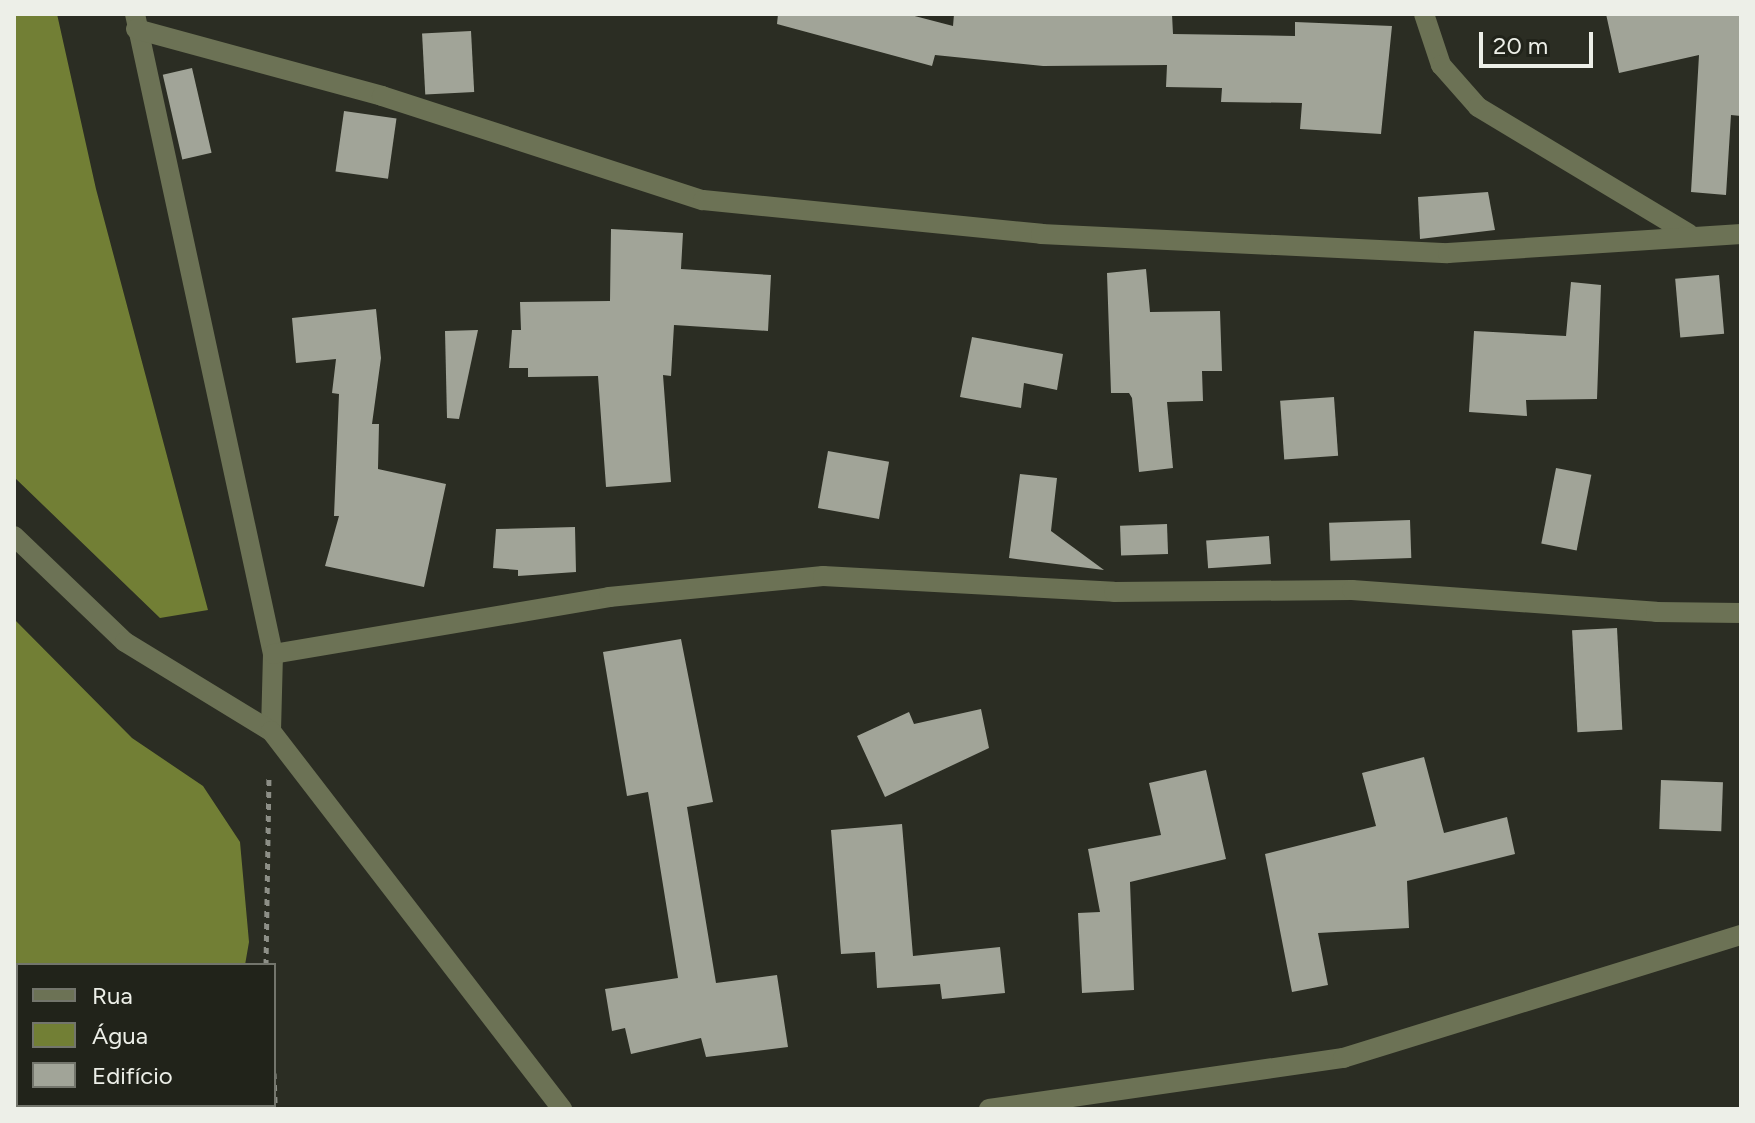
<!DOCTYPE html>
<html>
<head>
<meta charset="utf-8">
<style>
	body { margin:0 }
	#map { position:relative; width:1755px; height:1123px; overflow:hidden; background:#2b2d23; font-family:Figtree,sans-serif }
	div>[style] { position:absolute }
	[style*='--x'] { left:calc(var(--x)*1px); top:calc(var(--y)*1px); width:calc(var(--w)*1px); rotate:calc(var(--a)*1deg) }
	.water>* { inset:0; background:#727f35 }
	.building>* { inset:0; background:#a1a498; transform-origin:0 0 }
	.path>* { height:5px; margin-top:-2.5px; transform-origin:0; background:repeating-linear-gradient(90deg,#8d8f87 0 6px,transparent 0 12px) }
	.minor>* { height:20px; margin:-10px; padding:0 10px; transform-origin:10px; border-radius:10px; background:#6c7255 }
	span { translate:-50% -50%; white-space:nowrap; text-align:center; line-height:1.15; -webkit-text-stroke:8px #21231a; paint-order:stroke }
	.frame { position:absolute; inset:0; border:16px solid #edefe8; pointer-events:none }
	.legend { position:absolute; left:16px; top:963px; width:260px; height:144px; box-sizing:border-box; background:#21231a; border:2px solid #73756c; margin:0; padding:10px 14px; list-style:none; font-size:24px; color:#edefe8 }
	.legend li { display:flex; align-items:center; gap:16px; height:40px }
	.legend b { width:40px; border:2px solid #73756c }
	.scale { position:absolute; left:1479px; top:32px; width:114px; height:36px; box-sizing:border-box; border:4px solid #edefe8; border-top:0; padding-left:10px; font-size:24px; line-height:28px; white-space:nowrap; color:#edefe8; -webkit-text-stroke:6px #21231a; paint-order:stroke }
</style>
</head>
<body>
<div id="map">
	<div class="water">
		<i style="clip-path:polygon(14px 14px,57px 14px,96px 189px,208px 610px,160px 618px,14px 477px)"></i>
		<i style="clip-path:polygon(14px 619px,132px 738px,203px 786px,240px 842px,249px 942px,245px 965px,18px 965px,18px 1105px,188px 1105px,188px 1109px,14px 1109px)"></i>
	</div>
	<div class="building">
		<i style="clip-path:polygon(778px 14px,907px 14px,953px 26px,954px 14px,1172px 14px,1173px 34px,1295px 36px,1295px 22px,1392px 26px,1381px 134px,1300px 129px,1302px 103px,1221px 102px,1222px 88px,1166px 87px,1167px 65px,1043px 66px,935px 55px,932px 66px,777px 24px)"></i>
		<i style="clip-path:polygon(1606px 14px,1741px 14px,1741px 116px,1731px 115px,1726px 195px,1691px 192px,1699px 55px,1619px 73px)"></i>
		<i style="left:471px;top:31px;width:61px;height:49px;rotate:87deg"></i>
		<i style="left:192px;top:68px;width:87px;height:30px;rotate:77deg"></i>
		<i style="left:344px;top:111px;width:53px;height:61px;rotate:8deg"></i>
		<i style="clip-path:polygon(1488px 192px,1495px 230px,1420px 239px,1418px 197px)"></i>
		<i style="clip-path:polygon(611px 229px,683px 233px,681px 269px,771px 275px,768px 331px,674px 325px,671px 376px,663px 375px,671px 482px,606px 487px,598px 376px,528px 377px,528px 368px,509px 368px,512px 330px,521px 330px,520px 302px,610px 301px)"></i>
		<i style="clip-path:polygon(1146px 269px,1150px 312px,1220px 311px,1222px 371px,1202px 371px,1203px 401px,1167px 402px,1173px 468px,1139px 472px,1132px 398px,1129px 393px,1111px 393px,1107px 273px)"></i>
		<i style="left:1719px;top:275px;width:59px;height:44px;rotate:85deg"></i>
		<i style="clip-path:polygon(1571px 282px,1601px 285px,1597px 399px,1526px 400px,1527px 416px,1469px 412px,1474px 331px,1566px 336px)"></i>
		<i style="clip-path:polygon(376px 309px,381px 358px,372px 424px,379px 424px,378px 469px,446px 484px,424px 587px,325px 566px,339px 516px,334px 516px,339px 394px,332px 393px,336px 359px,296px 363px,292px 318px)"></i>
		<i style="clip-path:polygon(478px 330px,459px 419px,447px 418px,445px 331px)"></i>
		<i style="clip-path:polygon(972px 337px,1063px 354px,1057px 390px,1024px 383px,1021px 408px,960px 397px)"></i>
		<i style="left:1334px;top:397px;width:59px;height:54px;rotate:86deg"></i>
		<i style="left:828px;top:451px;width:62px;height:58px;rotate:10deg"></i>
		<i style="left:1556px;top:468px;width:36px;height:77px;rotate:11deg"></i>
		<i style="clip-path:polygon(1020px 474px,1057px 478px,1051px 531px,1104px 570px,1009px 558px)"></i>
		<i style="left:1410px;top:520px;width:38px;height:81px;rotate:88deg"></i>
		<i style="left:1167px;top:524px;width:30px;height:47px;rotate:88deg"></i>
		<i style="clip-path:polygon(575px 527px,576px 572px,518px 576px,518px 570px,493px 568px,496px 529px)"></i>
		<i style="left:1269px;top:536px;width:28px;height:63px;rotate:86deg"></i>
		<i style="left:1617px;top:628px;width:102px;height:45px;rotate:87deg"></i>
		<i style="clip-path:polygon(681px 639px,713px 802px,687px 807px,716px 983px,777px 975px,788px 1047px,706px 1057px,701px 1038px,631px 1054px,625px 1028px,612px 1031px,605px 989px,678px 978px,648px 792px,627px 796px,603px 652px)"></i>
		<i style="clip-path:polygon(981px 709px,989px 748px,885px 797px,857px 736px,909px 712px,914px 724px)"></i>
		<i style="clip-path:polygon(1424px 757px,1444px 833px,1507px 817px,1515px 854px,1407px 881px,1409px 928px,1318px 933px,1328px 985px,1292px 992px,1265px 854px,1376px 826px,1362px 773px)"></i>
		<i style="clip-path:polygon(1206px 770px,1226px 859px,1130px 882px,1134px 990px,1082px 993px,1078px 913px,1100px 912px,1088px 849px,1161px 835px,1149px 783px)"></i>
		<i style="left:1661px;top:780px;width:62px;height:49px;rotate:2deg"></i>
		<i style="clip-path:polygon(902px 824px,913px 956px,1000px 947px,1005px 993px,942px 999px,940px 984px,877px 988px,875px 952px,841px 954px,831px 830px)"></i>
	</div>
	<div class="path">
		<i style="--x:266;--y:965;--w:189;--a:-89.1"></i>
		<i style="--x:274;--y:1073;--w:36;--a:88"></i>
	</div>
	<div class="minor">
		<i style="--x:135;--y:14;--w:655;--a:77.83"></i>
		<i style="--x:273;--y:654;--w:77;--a:91.5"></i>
		<i style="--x:1424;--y:14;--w:54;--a:71.6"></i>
		<i style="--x:1441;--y:65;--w:56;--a:48.6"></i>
		<i style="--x:1478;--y:107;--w:246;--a:31"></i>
		<i style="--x:136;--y:29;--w:255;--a:15.2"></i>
		<i style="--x:382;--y:96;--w:337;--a:18"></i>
		<i style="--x:703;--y:200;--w:340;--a:5.7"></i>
		<i style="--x:1041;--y:234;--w:407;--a:2.7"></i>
		<i style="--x:1448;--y:253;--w:294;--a:-3.7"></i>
		<i style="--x:14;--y:536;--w:153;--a:43.7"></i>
		<i style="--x:125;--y:642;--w:171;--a:31.4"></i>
		<i style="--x:271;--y:731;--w:477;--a:52.4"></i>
		<i style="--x:273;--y:654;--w:341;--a:-9.6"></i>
		<i style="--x:609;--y:597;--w:215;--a:-5.6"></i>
		<i style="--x:823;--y:576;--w:291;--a:3.1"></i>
		<i style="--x:1114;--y:592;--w:238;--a:-0.5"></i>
		<i style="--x:1352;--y:590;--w:305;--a:4.1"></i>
		<i style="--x:1656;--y:612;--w:85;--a:0.7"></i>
		<i style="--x:989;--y:1109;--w:358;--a:-8.2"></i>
		<i style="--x:1343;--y:1058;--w:417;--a:-17.2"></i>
	</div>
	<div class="frame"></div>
	<ul class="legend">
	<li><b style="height:10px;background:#6c7255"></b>Rua</li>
	<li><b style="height:22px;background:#727f35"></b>Água</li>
	<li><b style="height:22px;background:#a1a498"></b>Edifício</li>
	</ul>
	<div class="scale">20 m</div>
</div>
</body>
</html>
